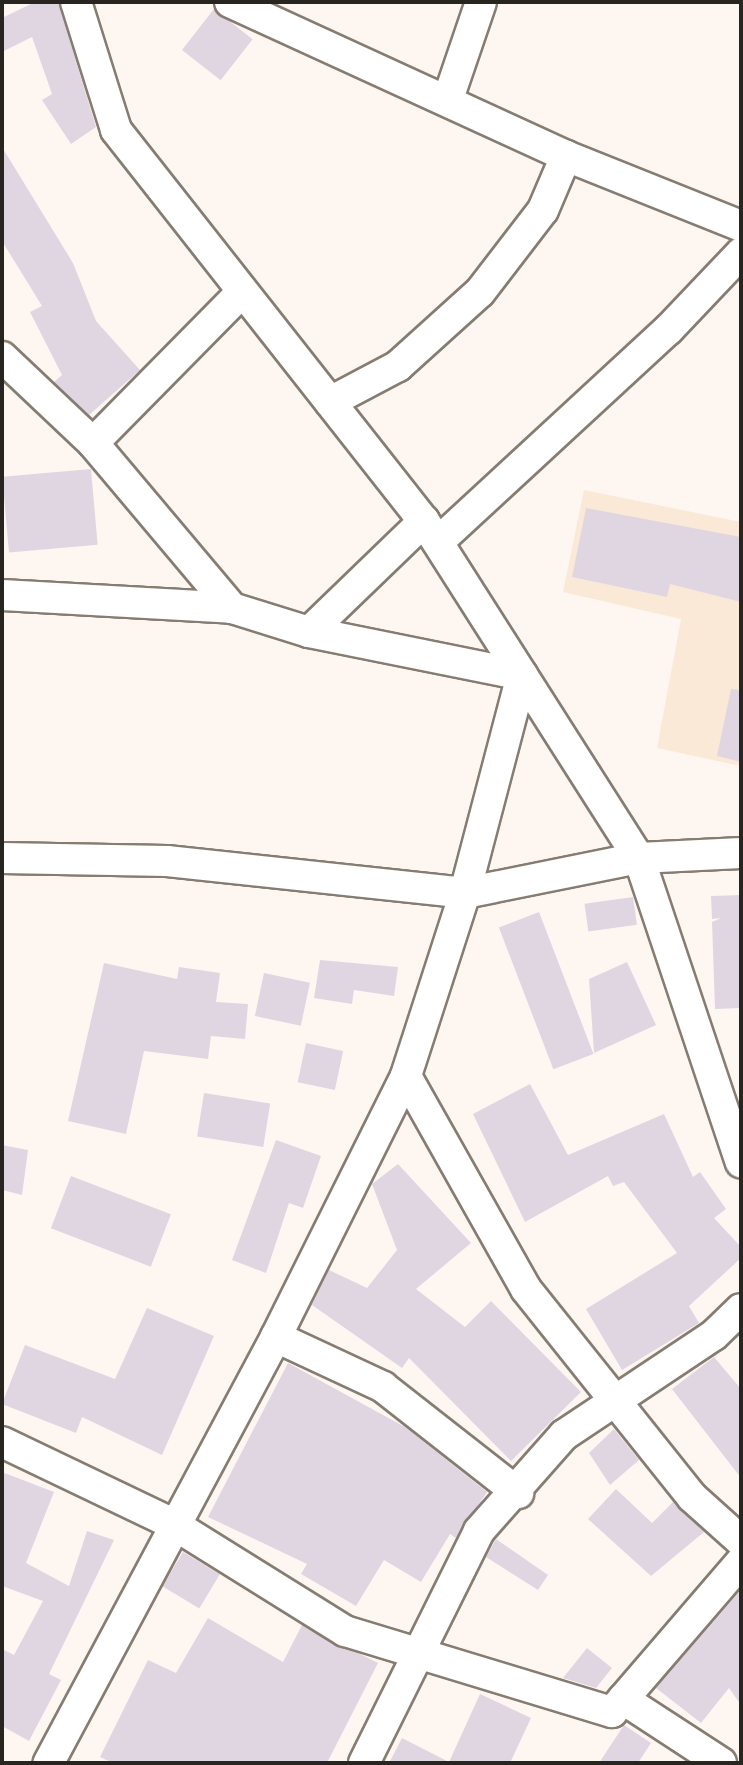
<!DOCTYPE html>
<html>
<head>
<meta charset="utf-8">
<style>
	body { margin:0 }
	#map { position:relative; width:743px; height:1765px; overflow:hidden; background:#fef7f1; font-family:Jost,sans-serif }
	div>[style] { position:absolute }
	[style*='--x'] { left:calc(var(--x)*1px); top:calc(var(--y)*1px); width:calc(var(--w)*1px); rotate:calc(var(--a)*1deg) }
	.built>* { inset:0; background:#fae9d7 }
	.building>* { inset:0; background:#e0d6e2; transform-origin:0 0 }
	.roads { filter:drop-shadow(2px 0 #867c72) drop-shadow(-2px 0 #867c72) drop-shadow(0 2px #867c72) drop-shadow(0 -2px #867c72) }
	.minor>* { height:30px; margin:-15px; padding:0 15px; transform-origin:15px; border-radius:15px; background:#fff }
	span { translate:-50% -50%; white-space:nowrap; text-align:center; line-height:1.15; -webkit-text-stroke:6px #fef7f1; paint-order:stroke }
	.frame { position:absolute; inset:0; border:4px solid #282420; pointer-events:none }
</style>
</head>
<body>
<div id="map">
	<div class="built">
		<i style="clip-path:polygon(584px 490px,741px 522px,741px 766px,657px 748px,681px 619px,563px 592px)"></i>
	</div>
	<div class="building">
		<i style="clip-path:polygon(35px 2px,58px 2px,96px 127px,71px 144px,42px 100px,52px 94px,32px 37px,2px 52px,2px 18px)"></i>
		<i style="left:214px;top:9px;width:49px;height:52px;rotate:38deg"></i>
		<i style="clip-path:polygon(2px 147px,73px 263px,96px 321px,140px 370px,89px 415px,54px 382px,62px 375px,30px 312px,42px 306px,2px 241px)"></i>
		<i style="left:91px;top:469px;width:76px;height:89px;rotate:85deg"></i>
		<i style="clip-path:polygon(586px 508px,741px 537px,741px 602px,670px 584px,667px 597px,572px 577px)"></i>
		<i style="clip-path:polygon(731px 689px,741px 690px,741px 762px,717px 756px)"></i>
		<i style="clip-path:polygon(741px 895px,741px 1008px,715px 1009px,712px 922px,721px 918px,712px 919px,711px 896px)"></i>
		<i style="left:633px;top:897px;width:28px;height:49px;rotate:82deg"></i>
		<i style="left:539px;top:912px;width:152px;height:43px;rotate:69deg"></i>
		<i style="clip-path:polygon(320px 960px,398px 967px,394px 996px,354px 990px,352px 1004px,314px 998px)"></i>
		<i style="clip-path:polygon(627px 962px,656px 1025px,594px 1053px,589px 979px)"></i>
		<i style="clip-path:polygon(104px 963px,177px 979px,179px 967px,220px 973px,216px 1002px,248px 1004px,245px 1039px,211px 1036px,208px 1059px,144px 1051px,126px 1134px,68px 1121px)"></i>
		<i style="left:264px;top:973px;width:47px;height:44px;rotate:12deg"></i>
		<i style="left:306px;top:1043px;width:38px;height:40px;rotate:12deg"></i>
		<i style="clip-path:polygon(530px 1084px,568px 1155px,664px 1114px,693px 1177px,700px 1172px,726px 1209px,714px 1218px,741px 1247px,741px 1258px,689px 1306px,699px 1323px,622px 1370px,586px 1309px,677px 1253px,624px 1182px,613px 1186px,608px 1176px,525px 1222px,473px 1114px)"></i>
		<i style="left:204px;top:1093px;width:67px;height:44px;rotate:9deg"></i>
		<i style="clip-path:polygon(276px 1140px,321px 1156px,303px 1208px,289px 1203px,266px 1273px,232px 1260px)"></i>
		<i style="clip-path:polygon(2px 1145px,28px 1150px,22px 1195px,2px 1190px)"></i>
		<i style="clip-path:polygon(398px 1164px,471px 1243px,416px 1289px,465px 1327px,491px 1301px,581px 1392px,511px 1461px,409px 1358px,402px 1368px,312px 1305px,329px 1270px,367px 1288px,397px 1250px,372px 1184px)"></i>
		<i style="left:71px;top:1176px;width:107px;height:56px;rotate:21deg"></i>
		<i style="clip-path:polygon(147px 1308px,214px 1336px,162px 1455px,82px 1417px,76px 1433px,2px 1404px,25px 1345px,115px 1379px)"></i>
		<i style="clip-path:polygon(714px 1357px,741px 1389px,741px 1478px,672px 1389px)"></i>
		<i style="clip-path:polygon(288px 1363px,405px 1427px,487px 1492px,456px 1538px,450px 1534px,421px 1582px,384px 1560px,356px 1606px,301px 1574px,307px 1564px,208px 1517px)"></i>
		<i style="clip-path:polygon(614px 1429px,639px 1460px,610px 1485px,589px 1453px)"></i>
		<i style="clip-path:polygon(2px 1472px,54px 1492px,26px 1563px,69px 1586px,87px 1531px,114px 1540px,49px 1674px,61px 1680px,29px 1741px,2px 1726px,2px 1649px,14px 1655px,43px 1601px,2px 1586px)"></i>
		<i style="clip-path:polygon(616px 1489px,652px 1523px,673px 1502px,704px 1532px,651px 1576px,588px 1519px)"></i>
		<i style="clip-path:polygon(496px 1539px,548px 1575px,538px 1590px,486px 1557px)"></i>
		<i style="left:183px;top:1552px;width:43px;height:40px;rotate:31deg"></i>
		<i style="clip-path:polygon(741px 1590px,741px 1705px,729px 1688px,701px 1723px,656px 1688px)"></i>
		<i style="clip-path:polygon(208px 1618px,283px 1662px,302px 1625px,378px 1663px,327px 1763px,113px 1763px,100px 1757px,148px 1660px,176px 1673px)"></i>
		<i style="clip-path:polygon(587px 1648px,612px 1668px,596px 1688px,563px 1678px)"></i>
		<i style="clip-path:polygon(480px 1694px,531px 1718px,510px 1763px,389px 1763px,402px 1738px,449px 1762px)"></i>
		<i style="clip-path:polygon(624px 1725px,651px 1743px,638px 1763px,599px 1763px)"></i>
	</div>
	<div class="roads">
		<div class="minor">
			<i style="--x:76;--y:2;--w:134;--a:72.6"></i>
			<i style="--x:116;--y:130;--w:498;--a:51.8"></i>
			<i style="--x:424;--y:521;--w:400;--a:57.5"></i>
			<i style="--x:639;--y:858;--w:321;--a:71.5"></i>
			<i style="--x:230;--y:2;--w:370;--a:24.6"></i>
			<i style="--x:566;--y:156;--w:188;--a:21.8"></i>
			<i style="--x:448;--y:99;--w:102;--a:-71.2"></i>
			<i style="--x:2;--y:357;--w:125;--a:43.4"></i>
			<i style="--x:93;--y:443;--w:216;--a:49.9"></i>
			<i style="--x:330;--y:402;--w:77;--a:-27.9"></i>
			<i style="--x:398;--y:366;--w:110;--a:-42.1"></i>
			<i style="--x:480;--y:292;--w:103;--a:-52.5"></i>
			<i style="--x:543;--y:210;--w:59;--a:-66.9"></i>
			<i style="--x:93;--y:443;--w:211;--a:-45.4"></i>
			<i style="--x:438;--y:542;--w:313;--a:-42.7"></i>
			<i style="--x:668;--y:330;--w:106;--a:-46.5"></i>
			<i style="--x:2;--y:595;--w:230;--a:3.2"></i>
			<i style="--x:232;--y:608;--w:81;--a:17.3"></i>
			<i style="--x:309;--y:632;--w:217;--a:11.4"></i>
			<i style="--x:522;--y:675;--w:225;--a:104.7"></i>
			<i style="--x:465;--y:893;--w:192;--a:107.9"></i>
			<i style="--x:406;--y:1076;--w:292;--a:116.5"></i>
			<i style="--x:276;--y:1337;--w:483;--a:118.1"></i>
			<i style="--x:309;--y:632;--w:160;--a:-44"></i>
			<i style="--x:2;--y:858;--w:165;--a:1"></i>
			<i style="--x:167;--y:861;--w:300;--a:6.1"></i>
			<i style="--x:465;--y:893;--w:177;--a:-11.4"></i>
			<i style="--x:639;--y:858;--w:102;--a:-2.8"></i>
			<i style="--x:406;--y:1076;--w:244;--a:60.6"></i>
			<i style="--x:526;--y:1289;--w:266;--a:51.4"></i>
			<i style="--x:692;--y:1497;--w:66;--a:41.9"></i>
			<i style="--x:276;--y:1337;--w:118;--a:25"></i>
			<i style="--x:383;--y:1387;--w:172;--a:38.1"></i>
			<i style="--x:2;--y:1442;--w:190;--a:25.6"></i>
			<i style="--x:173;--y:1524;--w:203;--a:31.9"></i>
			<i style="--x:345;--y:1631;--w:279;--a:16.9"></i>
			<i style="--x:612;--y:1712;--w:198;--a:-49.3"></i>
			<i style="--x:623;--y:1699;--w:117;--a:33.1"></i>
			<i style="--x:364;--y:1763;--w:259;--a:-63.6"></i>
			<i style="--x:479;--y:1531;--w:128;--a:-48.5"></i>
			<i style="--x:564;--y:1435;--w:180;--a:-33.7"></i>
			<i style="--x:714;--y:1335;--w:37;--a:-44"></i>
		</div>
	</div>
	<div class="frame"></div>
</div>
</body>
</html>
